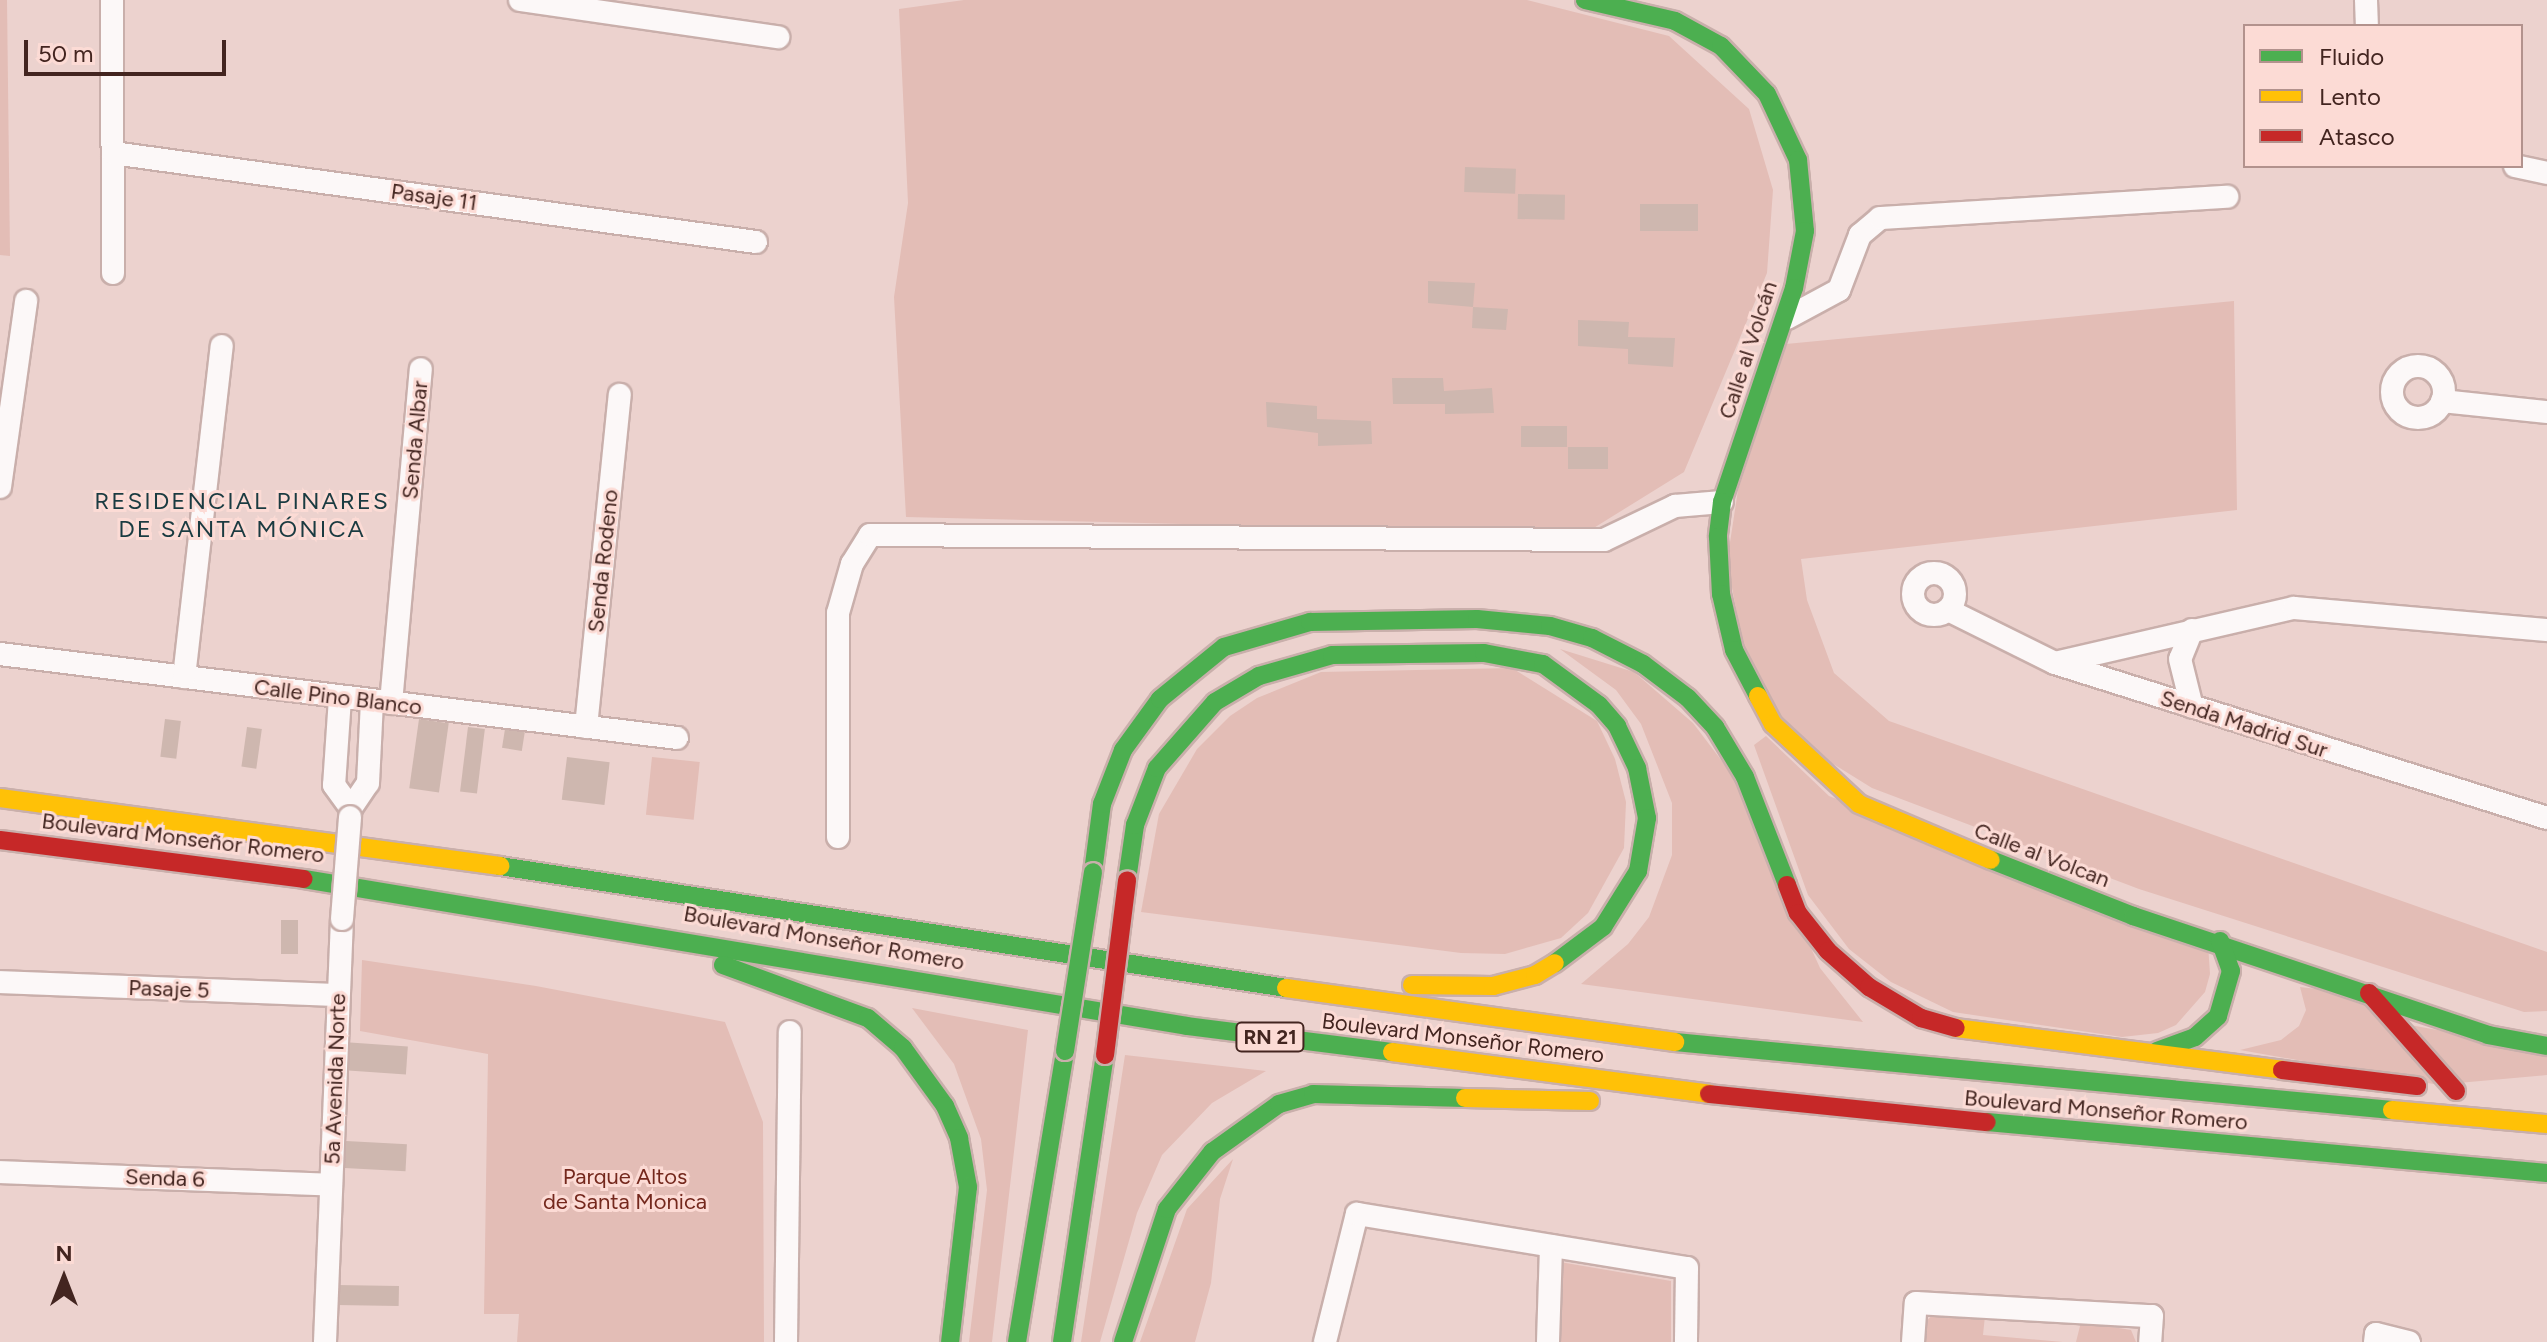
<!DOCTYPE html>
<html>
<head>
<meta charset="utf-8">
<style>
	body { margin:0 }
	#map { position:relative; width:2547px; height:1342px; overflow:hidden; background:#ecd2ce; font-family:Figtree,sans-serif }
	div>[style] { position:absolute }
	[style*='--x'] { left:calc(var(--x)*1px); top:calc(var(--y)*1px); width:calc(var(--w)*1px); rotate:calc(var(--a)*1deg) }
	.green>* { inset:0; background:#e3bdb6; transform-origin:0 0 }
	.building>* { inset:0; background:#ceb7af; transform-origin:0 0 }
	.roads { filter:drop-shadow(2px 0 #c9afab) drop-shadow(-2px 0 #c9afab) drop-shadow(0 2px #c9afab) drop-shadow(0 -2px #c9afab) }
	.street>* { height:22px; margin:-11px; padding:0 11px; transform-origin:11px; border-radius:11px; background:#fcf8f8 }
	.street>.ring { margin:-11px; padding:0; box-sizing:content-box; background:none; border:22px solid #fcf8f8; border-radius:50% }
	.fast>* { height:18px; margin:-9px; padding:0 9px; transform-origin:9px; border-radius:9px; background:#4caf50 }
	.slow>* { height:18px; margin:-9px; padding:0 9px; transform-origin:9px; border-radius:9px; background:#ffc107 }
	.jam>* { height:18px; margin:-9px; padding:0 9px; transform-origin:9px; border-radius:9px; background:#c62828 }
	.bridges { filter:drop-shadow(2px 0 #c9afab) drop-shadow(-2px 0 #c9afab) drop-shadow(0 2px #c9afab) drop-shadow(0 -2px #c9afab) }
	.street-bridge>* { height:22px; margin:-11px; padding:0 11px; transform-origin:11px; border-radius:11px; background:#fcf8f8 }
	.fast-bridge>* { height:18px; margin:-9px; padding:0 9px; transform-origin:9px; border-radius:9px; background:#4caf50 }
	.jam-bridge>* { height:18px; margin:-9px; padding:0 9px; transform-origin:9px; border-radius:9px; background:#c62828 }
	span { translate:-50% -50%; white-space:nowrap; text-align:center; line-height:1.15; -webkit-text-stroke:6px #fcdbd5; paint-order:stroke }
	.shield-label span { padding:2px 6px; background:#fcdbd5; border:2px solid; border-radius:6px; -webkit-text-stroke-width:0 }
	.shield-label { font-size:20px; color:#432520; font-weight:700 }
	.street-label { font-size:22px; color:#432520 }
	.park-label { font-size:22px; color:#74281d }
	.neighbourhood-label { font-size:24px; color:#1a3b41; letter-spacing:2px }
	.legend { position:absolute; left:2243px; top:24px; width:280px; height:144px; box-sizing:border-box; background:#fcdbd5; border:2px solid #b2928d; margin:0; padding:10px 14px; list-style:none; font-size:24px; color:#432520 }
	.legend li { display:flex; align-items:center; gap:16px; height:40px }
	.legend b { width:40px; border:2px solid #b2928d }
	.north { position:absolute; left:24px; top:1238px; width:80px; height:80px; -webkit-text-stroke:6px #fcdbd5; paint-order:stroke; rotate:0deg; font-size:22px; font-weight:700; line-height:32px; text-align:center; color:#432520 }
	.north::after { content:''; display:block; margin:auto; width:28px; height:36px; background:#432520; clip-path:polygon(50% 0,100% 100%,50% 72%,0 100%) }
	.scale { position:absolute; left:24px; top:40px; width:202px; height:36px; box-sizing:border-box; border:4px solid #432520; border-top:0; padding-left:10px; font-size:24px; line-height:28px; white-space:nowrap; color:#432520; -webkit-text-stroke:6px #fcdbd5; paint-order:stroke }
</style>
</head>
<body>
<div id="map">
	<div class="green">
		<i style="clip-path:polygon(0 0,7px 0,10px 256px,0 255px)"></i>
		<i style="clip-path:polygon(964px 0,1527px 0,1669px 36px,1749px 109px,1773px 190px,1767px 273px,1684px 472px,1584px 534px,906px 517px,894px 297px,908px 203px,899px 9px)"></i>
		<i style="clip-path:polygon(2234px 301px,2237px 510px,1801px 559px,1807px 600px,1834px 673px,1889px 721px,2547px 952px,2547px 1011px,2524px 1012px,2139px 889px,1872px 788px,1822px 757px,1773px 709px,1743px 645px,1727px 562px,1738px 490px,1786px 344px)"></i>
		<i style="clip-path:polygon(1560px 649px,1634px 672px,1693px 723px,1734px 777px,1820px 968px,1863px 1022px,1581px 984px,1628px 944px,1649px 917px,1672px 855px,1672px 803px,1641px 724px,1616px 690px)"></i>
		<i style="clip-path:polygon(1512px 668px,1597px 721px,1615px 759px,1626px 802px,1624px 848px,1588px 913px,1561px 938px,1505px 954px,1461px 953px,1141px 912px,1159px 814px,1197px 749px,1230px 716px,1257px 698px,1321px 672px)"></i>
		<i style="clip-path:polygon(1766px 736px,1829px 796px,2208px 944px,2210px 974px,2205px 992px,2176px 1025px,2158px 1033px,2122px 1037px,1953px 1012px,1891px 982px,1849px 949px,1808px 895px,1754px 745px)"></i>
		<i style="left:652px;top:757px;width:48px;height:58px;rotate:6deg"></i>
		<i style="clip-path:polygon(362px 960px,536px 986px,725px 1022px,763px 1122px,764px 1342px,517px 1342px,519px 1314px,484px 1314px,488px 1054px,360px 1031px)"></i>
		<i style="clip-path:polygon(2300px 987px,2368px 995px,2445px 1086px,2240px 1050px,2281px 1040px,2299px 1026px,2306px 1010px)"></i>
		<i style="clip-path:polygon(912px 1008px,1028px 1030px,992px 1342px,969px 1342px,987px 1190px,981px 1139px,954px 1064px)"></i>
		<i style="clip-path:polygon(2410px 1025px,2547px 1050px,2547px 1075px,2458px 1083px)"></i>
		<i style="clip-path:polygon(1125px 1055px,1266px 1071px,1212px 1103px,1162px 1155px,1137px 1213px,1100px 1342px,1081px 1342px)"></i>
		<i style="clip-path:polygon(1233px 1159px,1220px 1199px,1211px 1283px,1195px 1342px,1140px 1342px,1187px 1209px)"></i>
		<i style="clip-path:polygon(1560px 1262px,1671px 1281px,1671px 1342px,1557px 1342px)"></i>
		<i style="clip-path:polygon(1937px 1310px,1985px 1316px,1983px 1335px,2063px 1342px,1922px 1342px,1921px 1327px)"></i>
		<i style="clip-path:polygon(2081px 1322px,2131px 1330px,2136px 1342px,2076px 1342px)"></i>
	</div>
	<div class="building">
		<i style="left:1465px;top:167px;width:51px;height:25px;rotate:2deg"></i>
		<i style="left:1518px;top:194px;width:47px;height:25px;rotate:1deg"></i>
		<i style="left:1698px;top:204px;width:27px;height:58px;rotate:90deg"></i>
		<i style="clip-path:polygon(1428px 281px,1475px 283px,1473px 307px,1508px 309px,1506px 330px,1472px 328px,1473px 307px,1428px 303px)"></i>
		<i style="clip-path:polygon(1578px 320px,1629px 322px,1628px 337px,1675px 338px,1673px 367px,1628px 364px,1628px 349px,1578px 346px)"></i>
		<i style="clip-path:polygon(1392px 378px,1443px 378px,1444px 391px,1492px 388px,1494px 413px,1445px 414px,1445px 404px,1393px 404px)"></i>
		<i style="clip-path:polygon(1266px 402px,1317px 406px,1317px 419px,1371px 421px,1372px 444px,1318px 446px,1318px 433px,1267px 427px)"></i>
		<i style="left:1521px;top:426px;width:46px;height:21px"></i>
		<i style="left:1568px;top:447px;width:40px;height:22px"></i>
		<i style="left:165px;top:719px;width:16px;height:38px;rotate:7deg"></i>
		<i style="left:419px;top:719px;width:30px;height:70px;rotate:8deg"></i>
		<i style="left:247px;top:727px;width:15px;height:40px;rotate:8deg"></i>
		<i style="left:468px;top:727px;width:17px;height:65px;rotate:7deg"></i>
		<i style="left:505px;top:729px;width:20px;height:19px;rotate:9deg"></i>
		<i style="left:567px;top:757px;width:43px;height:43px;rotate:7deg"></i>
		<i style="left:281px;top:920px;width:17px;height:34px"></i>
		<i style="left:343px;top:1042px;width:65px;height:28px;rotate:4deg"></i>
		<i style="left:346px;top:1141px;width:61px;height:27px;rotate:3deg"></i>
		<i style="left:337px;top:1285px;width:62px;height:20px;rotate:1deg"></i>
	</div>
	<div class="roads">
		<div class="street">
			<i style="--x:112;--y:0;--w:273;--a:89.8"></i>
			<i style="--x:520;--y:0;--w:261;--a:8.2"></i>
			<i style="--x:2366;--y:0;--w:26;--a:88"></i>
			<i style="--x:113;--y:153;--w:649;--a:7.88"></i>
			<i style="--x:2515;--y:166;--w:33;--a:12"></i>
			<i style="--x:1787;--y:318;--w:59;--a:-28.3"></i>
			<i style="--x:1839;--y:290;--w:59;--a:-69.1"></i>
			<i style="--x:1860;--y:235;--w:26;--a:-40"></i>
			<i style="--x:1880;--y:218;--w:348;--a:-3.5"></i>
			<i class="ring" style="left:2392px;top:366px;width:30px;height:30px"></i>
			<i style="--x:2442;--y:401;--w:106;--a:6"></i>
			<i style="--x:0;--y:487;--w:188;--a:-82"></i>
			<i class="ring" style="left:1913px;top:573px;width:20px;height:20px"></i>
			<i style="--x:1948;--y:610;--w:119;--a:26.4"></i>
			<i style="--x:2055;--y:663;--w:516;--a:17.49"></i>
			<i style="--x:2192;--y:630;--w:31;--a:112"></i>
			<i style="--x:2180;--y:659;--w:49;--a:76"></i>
			<i style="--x:0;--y:654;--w:682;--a:7.07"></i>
			<i style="--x:2055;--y:663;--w:245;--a:-13"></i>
			<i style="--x:2294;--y:608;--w:254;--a:5"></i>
			<i style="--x:184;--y:677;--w:333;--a:-83.5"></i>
			<i style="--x:340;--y:698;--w:87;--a:93.9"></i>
			<i style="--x:334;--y:785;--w:29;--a:54"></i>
			<i style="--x:391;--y:703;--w:335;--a:-84.9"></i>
			<i style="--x:586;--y:727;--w:334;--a:-84.2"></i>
			<i style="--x:351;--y:808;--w:30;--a:-56"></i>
			<i style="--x:368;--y:783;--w:81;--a:-87.2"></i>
			<i style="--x:838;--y:837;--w:224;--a:-90"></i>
			<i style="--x:838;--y:613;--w:51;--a:-74.1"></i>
			<i style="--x:852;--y:564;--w:34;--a:-58"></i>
			<i style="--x:870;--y:535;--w:734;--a:0.39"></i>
			<i style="--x:1604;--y:540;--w:79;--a:-25.6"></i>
			<i style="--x:1675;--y:506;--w:47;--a:-4.9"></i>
			<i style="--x:0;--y:982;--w:338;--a:2.2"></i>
			<i style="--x:0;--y:1172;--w:331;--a:2.2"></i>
			<i style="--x:325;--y:1342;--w:423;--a:-87.7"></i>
			<i style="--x:786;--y:1342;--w:310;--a:-89.3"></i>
			<i style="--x:1325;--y:1342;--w:132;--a:-76"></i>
			<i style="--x:1357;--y:1214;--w:334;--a:9.3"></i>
			<i style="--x:1687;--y:1268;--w:74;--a:90.8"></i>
			<i style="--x:1548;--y:1342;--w:96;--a:-88.2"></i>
			<i style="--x:1913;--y:1342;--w:39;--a:-86"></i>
			<i style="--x:1916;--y:1303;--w:236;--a:3.2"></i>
			<i style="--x:2152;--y:1316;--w:26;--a:94"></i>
			<i style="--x:2375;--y:1342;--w:8;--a:-83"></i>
			<i style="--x:2376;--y:1334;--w:34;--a:14"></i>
		</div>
		<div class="fast">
			<i style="--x:1585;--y:0;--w:92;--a:13.1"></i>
			<i style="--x:1675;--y:21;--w:52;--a:28.5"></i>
			<i style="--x:1721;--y:46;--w:66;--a:46.2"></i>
			<i style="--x:1767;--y:94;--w:73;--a:64.8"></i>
			<i style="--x:1798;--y:160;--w:71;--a:84.4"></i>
			<i style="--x:1805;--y:231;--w:58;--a:100.9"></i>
			<i style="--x:1794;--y:288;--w:226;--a:108.6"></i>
			<i style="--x:1722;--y:502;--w:35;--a:97"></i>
			<i style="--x:1718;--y:537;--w:57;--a:87"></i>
			<i style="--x:1721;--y:594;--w:57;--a:76.9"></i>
			<i style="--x:1734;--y:650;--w:52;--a:62.4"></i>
			<i style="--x:1991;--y:860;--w:153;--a:21.5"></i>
			<i style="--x:2133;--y:916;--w:374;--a:18.5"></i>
			<i style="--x:2488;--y:1035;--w:60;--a:10.6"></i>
			<i style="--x:500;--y:866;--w:795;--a:8.82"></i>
			<i style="--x:1093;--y:872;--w:69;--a:-82.5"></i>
			<i style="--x:1102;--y:804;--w:58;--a:-68.7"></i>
			<i style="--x:1123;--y:750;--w:63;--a:-54"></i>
			<i style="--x:1160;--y:699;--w:82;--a:-39.1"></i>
			<i style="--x:1224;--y:647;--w:90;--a:-16.2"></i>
			<i style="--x:1310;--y:622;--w:167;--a:-1"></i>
			<i style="--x:1477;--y:619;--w:73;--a:5.5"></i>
			<i style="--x:1550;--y:626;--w:44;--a:15.9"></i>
			<i style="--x:1592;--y:638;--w:57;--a:27"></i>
			<i style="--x:1643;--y:664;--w:56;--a:37.1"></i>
			<i style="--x:1688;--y:698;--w:40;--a:47"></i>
			<i style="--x:1715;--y:727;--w:58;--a:59"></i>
			<i style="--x:1745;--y:777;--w:116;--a:68.7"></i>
			<i style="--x:304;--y:879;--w:895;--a:9.45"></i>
			<i style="--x:1187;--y:1026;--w:207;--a:7.2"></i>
			<i style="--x:1127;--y:880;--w:56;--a:-81.7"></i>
			<i style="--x:1135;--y:825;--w:61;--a:-68.9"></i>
			<i style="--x:1157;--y:768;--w:88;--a:-48.7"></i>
			<i style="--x:1215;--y:702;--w:51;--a:-30.6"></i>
			<i style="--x:1259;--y:676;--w:76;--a:-16"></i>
			<i style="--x:1332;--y:655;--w:152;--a:-0.8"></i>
			<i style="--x:1484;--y:653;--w:60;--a:10.6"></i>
			<i style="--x:1543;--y:664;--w:69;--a:36.2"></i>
			<i style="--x:1599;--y:705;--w:28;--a:49"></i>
			<i style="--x:1617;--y:726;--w:47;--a:64.5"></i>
			<i style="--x:1637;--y:768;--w:51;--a:78.7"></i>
			<i style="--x:1647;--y:818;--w:54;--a:99.6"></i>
			<i style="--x:1638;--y:871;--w:66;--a:122"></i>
			<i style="--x:1603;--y:927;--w:60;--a:143.1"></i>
			<i style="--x:723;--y:965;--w:154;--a:20.1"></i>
			<i style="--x:868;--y:1018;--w:46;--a:40.6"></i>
			<i style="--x:903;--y:1048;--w:72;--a:54.1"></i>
			<i style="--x:945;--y:1106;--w:35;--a:66"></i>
			<i style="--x:959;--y:1138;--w:50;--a:79.6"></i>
			<i style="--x:968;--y:1187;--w:156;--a:96.6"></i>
			<i style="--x:1675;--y:1042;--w:720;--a:5.42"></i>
			<i style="--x:2157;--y:1051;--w:40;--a:-20.2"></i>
			<i style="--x:2195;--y:1037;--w:31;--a:-42"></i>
			<i style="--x:2218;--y:1016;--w:47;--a:-73.9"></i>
			<i style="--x:2231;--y:971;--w:32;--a:-110"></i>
			<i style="--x:1987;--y:1122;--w:562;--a:5.2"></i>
			<i style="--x:1017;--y:1342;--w:295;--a:-80.6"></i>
			<i style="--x:1062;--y:1342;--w:290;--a:-81.5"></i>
			<i style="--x:1123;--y:1342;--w:140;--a:-71.7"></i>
			<i style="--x:1167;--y:1209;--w:73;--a:-51.7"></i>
			<i style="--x:1212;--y:1152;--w:82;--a:-35.6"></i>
			<i style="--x:1279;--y:1104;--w:35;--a:-16"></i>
			<i style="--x:1313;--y:1094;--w:152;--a:1.5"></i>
		</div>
		<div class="slow">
			<i style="--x:1758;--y:696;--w:32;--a:62"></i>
			<i style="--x:1773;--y:724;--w:117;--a:42.9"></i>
			<i style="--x:1859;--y:804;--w:143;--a:23"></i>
			<i style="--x:0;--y:798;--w:505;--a:7.74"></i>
			<i style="--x:1412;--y:985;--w:81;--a:0.7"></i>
			<i style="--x:1493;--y:986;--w:43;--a:-14.7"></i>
			<i style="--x:1535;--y:975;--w:23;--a:-31"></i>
			<i style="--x:1286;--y:988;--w:393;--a:7.9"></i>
			<i style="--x:1956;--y:1028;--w:329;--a:7.3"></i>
			<i style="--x:1392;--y:1052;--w:320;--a:7.5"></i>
			<i style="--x:1465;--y:1098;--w:125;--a:1.4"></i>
			<i style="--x:2392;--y:1110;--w:156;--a:5.2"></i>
		</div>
		<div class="jam">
			<i style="--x:0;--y:840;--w:306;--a:7.3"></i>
			<i style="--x:1787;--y:885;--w:30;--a:69"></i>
			<i style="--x:1798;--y:913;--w:48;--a:51.7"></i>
			<i style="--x:1828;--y:951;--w:55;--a:41.3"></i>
			<i style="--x:1869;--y:987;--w:61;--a:30.8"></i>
			<i style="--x:1921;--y:1018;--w:36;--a:16"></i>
			<i style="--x:2369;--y:993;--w:131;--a:48.4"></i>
			<i style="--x:2282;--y:1070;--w:136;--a:6.8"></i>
			<i style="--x:1709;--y:1094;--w:279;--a:5.8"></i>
		</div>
	</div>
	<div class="bridges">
		<div class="street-bridge">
			<i style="--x:342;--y:919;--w:102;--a:-85.5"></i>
		</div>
		<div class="fast-bridge">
			<i style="--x:1065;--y:1051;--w:181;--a:-81.1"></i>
		</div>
		<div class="jam-bridge">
			<i style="--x:1105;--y:1055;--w:176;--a:-82.8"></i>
		</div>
	</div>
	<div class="shield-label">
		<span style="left:1270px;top:1037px">RN 21</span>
	</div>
	<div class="street-label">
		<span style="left:434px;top:197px;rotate:8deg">Pasaje 11</span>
		<span style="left:1748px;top:350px;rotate:-72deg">Calle al Volcán</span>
		<span style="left:415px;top:440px;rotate:-85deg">Senda Albar</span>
		<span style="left:603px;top:561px;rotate:-84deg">Senda Rodeno</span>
		<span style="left:338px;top:697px;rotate:7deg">Calle Pino Blanco</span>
		<span style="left:2244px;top:724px;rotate:18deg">Senda Madrid Sur</span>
		<span style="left:183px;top:838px;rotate:7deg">Boulevard Monseñor Romero</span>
		<span style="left:2042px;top:855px;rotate:21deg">Calle al Volcan</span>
		<span style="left:824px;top:938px;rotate:10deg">Boulevard Monseñor Romero</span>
		<span style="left:169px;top:989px;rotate:2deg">Pasaje 5</span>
		<span style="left:1463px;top:1038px;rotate:7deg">Boulevard Monseñor Romero</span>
		<span style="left:335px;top:1079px;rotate:-88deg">5a Avenida Norte</span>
		<span style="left:2106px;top:1110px;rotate:5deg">Boulevard Monseñor Romero</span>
		<span style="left:165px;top:1178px;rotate:2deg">Senda 6</span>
	</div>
	<div class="park-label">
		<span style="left:625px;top:1189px">Parque Altos<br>de Santa Monica</span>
	</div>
	<div class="neighbourhood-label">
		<span style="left:242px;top:515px">RESIDENCIAL PINARES<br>DE SANTA MÓNICA</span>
	</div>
	<ul class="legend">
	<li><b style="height:10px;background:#4caf50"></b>Fluido</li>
	<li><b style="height:10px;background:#ffc107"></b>Lento</li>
	<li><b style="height:10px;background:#c62828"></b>Atasco</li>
	</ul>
	<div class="north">N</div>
	<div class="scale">50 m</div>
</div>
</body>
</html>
